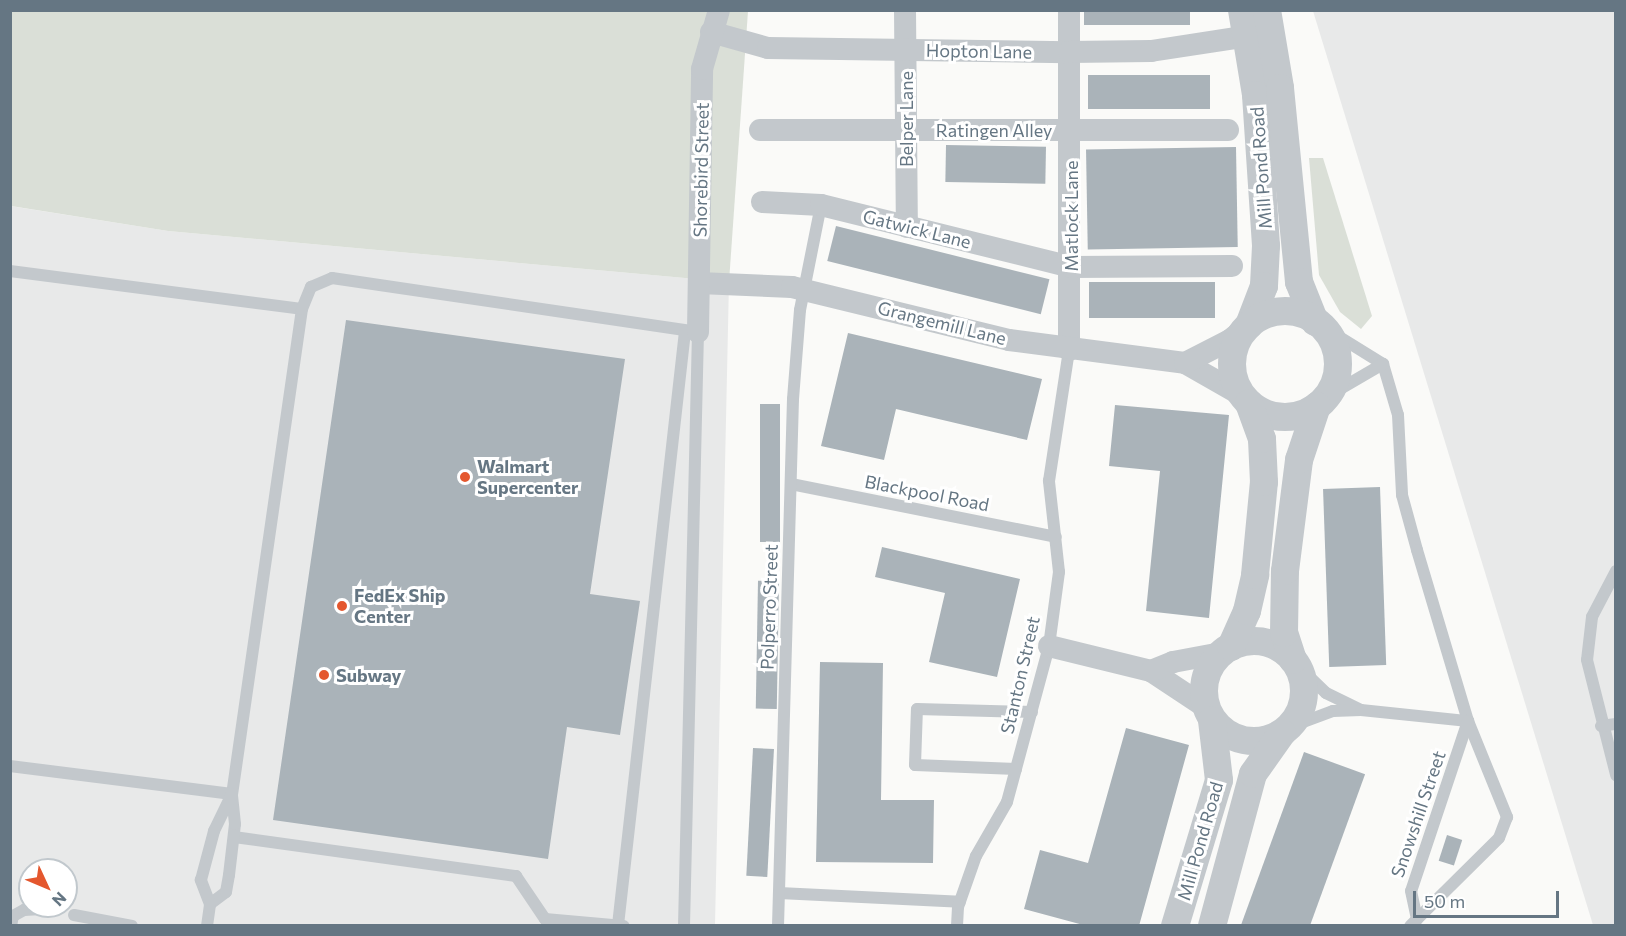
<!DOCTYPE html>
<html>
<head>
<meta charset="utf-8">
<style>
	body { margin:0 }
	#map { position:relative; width:1626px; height:936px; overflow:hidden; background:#fafaf8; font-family:Commissioner,sans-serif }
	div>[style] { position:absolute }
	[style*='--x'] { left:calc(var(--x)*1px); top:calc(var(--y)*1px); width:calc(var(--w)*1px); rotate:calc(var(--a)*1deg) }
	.built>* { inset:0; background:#e8e9e9 }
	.green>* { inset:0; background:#dadfd7 }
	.building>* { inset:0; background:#aab3b9; transform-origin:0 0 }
	.service>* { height:12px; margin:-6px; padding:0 6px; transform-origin:6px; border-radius:6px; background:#c3c8cc }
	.minor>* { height:22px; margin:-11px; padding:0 11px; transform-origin:11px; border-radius:11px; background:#c3c8cc }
	.tertiary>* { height:28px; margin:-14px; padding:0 14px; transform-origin:14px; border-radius:14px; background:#c3c8cc }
	.tertiary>.ring { margin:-14px; padding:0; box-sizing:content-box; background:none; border:28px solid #c3c8cc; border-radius:50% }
	.dots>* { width:16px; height:16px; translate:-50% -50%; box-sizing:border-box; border:3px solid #fff; border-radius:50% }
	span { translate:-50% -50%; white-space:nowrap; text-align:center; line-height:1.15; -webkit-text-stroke:6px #fff; paint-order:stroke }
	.street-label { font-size:18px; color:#657683 }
	.poi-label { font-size:18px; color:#657683; font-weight:700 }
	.left { translate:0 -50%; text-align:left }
	.frame { position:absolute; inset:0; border:12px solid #657683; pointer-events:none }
	.north { position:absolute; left:18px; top:858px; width:60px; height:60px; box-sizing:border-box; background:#fff; border:2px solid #c1c8cd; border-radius:50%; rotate:134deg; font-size:16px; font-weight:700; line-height:24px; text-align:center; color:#657683 }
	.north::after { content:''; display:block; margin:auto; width:21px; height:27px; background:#e4572e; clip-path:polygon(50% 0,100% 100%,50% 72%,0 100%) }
	.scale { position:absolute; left:1413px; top:891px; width:146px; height:27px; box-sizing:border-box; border:3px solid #657683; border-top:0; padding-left:8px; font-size:18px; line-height:21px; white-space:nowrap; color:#657683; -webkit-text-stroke:4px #fff; paint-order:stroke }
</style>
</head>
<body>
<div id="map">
	<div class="built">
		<i style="clip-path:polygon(1313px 11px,1615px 11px,1615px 925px,1593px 925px)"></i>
		<i style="clip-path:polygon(evenodd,10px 206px,168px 231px,729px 282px,715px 925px,11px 925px,10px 206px,30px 870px,66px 870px,66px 906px,30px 906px,30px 870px)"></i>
	</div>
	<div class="green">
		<i style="clip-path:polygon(10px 11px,748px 11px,729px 282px,168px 231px,11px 206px)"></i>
		<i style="clip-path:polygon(1309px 158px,1323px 158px,1372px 316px,1361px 329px,1340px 312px,1319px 275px)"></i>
	</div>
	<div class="building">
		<i style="left:1084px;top:10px;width:106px;height:15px"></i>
		<i style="left:1088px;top:75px;width:122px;height:34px"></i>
		<i style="left:946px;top:145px;width:100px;height:37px;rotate:1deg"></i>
		<i style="left:1236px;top:147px;width:100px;height:150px;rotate:89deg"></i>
		<i style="left:836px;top:226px;width:220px;height:36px;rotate:14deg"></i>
		<i style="left:1089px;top:282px;width:126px;height:36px"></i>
		<i style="clip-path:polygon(346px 320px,625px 359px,590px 594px,640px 601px,620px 735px,567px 727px,548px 859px,273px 820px)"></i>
		<i style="clip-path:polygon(848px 333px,1042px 379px,1027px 440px,896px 409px,884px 460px,821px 446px)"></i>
		<i style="left:760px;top:404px;width:20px;height:138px"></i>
		<i style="clip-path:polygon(1115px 405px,1229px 415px,1209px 618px,1146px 611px,1160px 471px,1109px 466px)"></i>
		<i style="left:1380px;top:487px;width:178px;height:57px;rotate:88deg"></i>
		<i style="clip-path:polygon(882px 547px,1020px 579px,997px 677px,929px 662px,945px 593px,875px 577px)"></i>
		<i style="left:779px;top:581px;width:128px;height:21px;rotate:91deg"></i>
		<i style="clip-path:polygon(820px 662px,883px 663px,881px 800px,934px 800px,933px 863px,816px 862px)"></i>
		<i style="clip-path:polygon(1126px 728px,1189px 745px,1139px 926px,1087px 926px,1024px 909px,1040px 850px,1088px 863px)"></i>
		<i style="left:753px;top:748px;width:21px;height:128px;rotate:3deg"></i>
		<i style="left:1304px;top:752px;width:65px;height:185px;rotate:20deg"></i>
		<i style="left:1447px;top:835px;width:16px;height:27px;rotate:18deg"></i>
	</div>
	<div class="service">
		<i style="--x:10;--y:271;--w:294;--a:7.4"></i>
		<i style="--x:302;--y:309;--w:490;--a:98.2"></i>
		<i style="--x:232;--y:794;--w:224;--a:-172.8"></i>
		<i style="--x:302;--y:309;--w:24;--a:-68"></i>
		<i style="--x:311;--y:287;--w:23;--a:-23"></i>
		<i style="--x:332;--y:278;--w:370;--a:8.4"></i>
		<i style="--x:698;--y:332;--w:594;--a:91.35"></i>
		<i style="--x:1325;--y:328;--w:68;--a:31.8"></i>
		<i style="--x:1383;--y:364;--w:53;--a:73.6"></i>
		<i style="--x:1398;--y:415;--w:80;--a:87.1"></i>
		<i style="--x:1402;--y:495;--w:57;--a:74.7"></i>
		<i style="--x:1417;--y:550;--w:178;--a:73.4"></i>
		<i style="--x:1468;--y:721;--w:104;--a:67.9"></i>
		<i style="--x:1507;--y:817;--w:22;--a:111"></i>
		<i style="--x:1499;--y:838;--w:125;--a:135.3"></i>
		<i style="--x:1328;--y:396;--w:64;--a:-30.2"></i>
		<i style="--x:791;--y:484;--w:270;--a:11.3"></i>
		<i style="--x:1616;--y:571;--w:52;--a:117.6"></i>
		<i style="--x:1592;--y:617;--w:43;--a:96.6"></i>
		<i style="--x:1587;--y:660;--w:119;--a:75.8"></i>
		<i style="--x:1295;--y:663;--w:43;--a:44.1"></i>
		<i style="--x:1326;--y:693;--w:37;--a:26"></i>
		<i style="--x:1601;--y:726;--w:15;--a:-8"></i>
		<i style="--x:1290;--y:727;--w:46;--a:-20.4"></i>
		<i style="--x:1333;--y:711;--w:28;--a:-2"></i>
		<i style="--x:1361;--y:710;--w:108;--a:5.9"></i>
		<i style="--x:1468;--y:721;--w:179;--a:108.5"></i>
		<i style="--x:1411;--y:891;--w:29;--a:78"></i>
		<i style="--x:1016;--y:769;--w:101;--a:-177.7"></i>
		<i style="--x:915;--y:765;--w:56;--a:-88"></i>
		<i style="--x:917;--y:709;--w:115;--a:1.5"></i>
		<i style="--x:234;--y:837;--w:285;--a:7.9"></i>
		<i style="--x:516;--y:876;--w:52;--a:56"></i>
		<i style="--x:545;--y:919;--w:79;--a:5.1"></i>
		<i style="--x:779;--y:893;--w:181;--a:2.8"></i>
		<i style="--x:210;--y:904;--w:20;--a:-37"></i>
		<i style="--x:226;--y:892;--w:17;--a:-80"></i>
		<i style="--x:229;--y:875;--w:51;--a:-83.3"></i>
		<i style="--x:235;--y:824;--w:28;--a:-96"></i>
		<i style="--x:74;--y:915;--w:59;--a:10.7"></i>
		<i style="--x:618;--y:925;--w:598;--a:-83.56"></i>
		<i style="--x:11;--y:926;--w:10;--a:-79"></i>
		<i style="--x:13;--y:916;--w:13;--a:-29"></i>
		<i style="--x:24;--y:910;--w:18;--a:-3"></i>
		<i style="--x:207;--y:926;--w:22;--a:-82"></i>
		<i style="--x:210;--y:904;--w:26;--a:-111"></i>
		<i style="--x:201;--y:880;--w:51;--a:-75.1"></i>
		<i style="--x:214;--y:831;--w:41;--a:-64.1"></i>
		<i style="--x:778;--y:926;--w:527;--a:-88.37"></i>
		<i style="--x:793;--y:399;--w:89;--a:-85.5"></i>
		<i style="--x:800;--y:310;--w:107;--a:-78.7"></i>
		<i style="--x:957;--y:926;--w:19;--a:-87"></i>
		<i style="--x:958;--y:907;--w:54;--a:-70.6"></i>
		<i style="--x:976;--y:856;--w:62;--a:-60.1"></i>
		<i style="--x:1007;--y:802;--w:162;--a:-74.9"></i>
		<i style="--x:1049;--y:646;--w:75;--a:-82.3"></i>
		<i style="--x:1059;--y:572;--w:92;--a:-96.3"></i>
		<i style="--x:1049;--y:481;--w:133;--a:-81.3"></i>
	</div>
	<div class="minor">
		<i style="--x:905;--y:10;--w:217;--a:89.5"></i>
		<i style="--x:1069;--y:10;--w:340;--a:90"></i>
		<i style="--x:711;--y:32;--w:59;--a:15.7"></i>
		<i style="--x:768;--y:48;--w:301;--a:0.8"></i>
		<i style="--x:1069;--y:52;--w:82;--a:-0.7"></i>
		<i style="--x:1151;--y:51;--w:98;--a:-8.8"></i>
		<i style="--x:760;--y:130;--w:468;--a:0"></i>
		<i style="--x:762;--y:202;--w:59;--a:2.9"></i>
		<i style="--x:821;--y:205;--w:258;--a:13.9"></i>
		<i style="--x:1071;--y:267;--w:161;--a:-0.4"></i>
		<i style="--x:699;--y:283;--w:93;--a:2.5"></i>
		<i style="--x:792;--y:287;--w:223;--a:13.7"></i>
		<i style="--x:1009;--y:340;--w:177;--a:7.4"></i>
		<i style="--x:1185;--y:363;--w:67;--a:29.6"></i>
		<i style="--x:698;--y:332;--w:263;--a:-89.1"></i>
		<i style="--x:702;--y:69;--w:61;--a:-73.9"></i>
		<i style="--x:1185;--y:363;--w:51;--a:-27.1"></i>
		<i style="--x:1230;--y:340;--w:24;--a:-38"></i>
		<i style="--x:1049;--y:646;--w:105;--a:13.8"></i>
		<i style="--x:1151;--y:671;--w:67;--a:33.5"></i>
		<i style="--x:1151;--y:671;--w:24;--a:-22"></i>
		<i style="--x:1173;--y:662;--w:49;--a:-10.6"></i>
	</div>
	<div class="tertiary">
		<i style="--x:1242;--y:10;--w:86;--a:80.6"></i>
		<i style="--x:1256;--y:95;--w:151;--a:86.2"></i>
		<i style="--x:1266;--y:246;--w:40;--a:92.9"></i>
		<i style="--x:1264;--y:286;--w:42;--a:111"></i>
		<i style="--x:1267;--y:10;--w:79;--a:80.5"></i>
		<i style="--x:1280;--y:88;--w:195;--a:84.4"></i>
		<i style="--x:1299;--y:282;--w:43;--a:68.2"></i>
		<i class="ring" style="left:1232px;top:311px;width:78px;height:78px"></i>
		<i class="ring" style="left:1204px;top:641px;width:72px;height:72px"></i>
		<i style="--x:1231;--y:647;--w:39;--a:-66"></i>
		<i style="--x:1247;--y:611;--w:37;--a:-77"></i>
		<i style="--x:1255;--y:575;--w:93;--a:-84.5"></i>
		<i style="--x:1264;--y:482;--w:43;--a:-92.7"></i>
		<i style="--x:1262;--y:439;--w:38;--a:-110"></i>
		<i style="--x:1293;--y:660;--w:28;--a:-108"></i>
		<i style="--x:1284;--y:633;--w:62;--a:-89.1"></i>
		<i style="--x:1285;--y:571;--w:112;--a:-82.8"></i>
		<i style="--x:1299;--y:460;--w:57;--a:-71.6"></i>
		<i style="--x:1175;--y:926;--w:152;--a:-73.2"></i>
		<i style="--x:1219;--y:780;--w:60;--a:-96.7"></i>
		<i style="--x:1212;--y:926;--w:157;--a:-74.9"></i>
		<i style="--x:1253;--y:774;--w:50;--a:-54.7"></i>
	</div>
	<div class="dots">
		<i style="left:465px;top:477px;background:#e4572e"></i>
		<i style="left:342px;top:606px;background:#e4572e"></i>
		<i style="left:324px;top:675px;background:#e4572e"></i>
	</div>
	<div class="street-label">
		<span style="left:979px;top:51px;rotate:1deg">Hopton Lane</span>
		<span style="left:906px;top:119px;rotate:-90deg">Belper Lane</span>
		<span style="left:994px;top:130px">Ratingen Alley</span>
		<span style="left:1261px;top:168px;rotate:-94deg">Mill Pond Road</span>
		<span style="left:701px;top:170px;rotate:-89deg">Shorebird Street</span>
		<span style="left:1071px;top:216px;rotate:-90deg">Matlock Lane</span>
		<span style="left:917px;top:229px;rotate:14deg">Gatwick Lane</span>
		<span style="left:942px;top:323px;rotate:14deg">Grangemill Lane</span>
		<span style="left:927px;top:493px;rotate:11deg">Blackpool Road</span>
		<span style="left:769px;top:607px;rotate:-88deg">Polperro Street</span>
		<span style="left:1020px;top:675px;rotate:-77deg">Stanton Street</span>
		<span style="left:1418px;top:814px;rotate:-71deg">Snowshill Street</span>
		<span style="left:1200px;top:841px;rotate:-74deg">Mill Pond Road</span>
	</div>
	<div class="poi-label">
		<span class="left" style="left:477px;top:477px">Walmart<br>Supercenter</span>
		<span class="left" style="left:354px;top:606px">FedEx Ship<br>Center</span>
		<span class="left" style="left:336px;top:675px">Subway</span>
	</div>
	<div class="frame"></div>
	<div class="north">N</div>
	<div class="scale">50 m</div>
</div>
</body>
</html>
